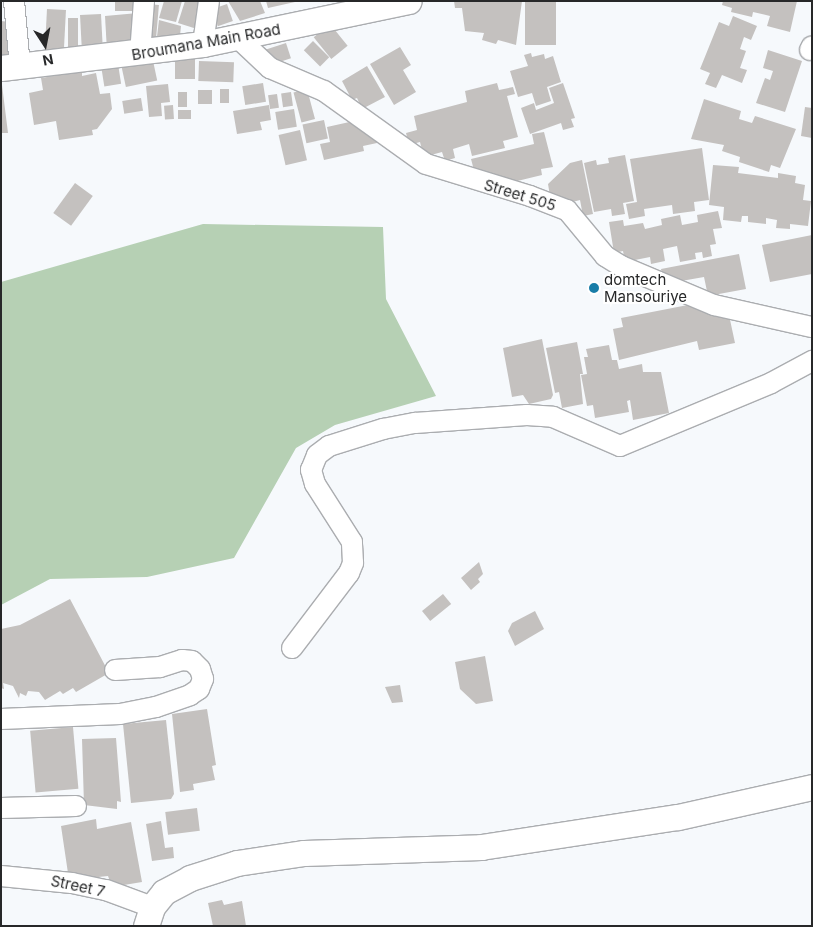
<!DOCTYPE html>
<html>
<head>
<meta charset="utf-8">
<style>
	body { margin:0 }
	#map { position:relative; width:813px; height:927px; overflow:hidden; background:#f6f9fc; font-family:Inter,sans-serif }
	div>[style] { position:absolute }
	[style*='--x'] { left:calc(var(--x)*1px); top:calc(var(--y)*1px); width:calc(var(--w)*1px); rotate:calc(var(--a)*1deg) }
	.green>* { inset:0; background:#b6d0b4 }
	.building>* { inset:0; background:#c4c1bf; transform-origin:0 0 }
	.roads { filter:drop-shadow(1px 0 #abadb0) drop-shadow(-1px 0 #abadb0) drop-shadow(0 1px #abadb0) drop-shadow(0 -1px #abadb0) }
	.minor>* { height:20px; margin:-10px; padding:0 10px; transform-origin:10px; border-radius:10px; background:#fff }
	.tertiary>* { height:25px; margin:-12.5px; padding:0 12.5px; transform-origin:12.5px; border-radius:12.5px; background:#fff }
	.dots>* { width:14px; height:14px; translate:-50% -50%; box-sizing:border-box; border:2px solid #fff; border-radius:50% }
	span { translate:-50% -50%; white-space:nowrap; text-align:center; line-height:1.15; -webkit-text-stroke:4px #fff; paint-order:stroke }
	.street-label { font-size:15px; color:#272829 }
	.poi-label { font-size:15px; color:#272829 }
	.left { translate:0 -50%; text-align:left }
	.frame { position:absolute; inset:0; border:2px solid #272829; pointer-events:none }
	.north { position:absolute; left:20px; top:20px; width:50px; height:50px; -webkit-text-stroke:4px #fff; paint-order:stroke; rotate:169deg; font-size:14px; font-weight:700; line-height:20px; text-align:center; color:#272829 }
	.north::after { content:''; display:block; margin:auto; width:18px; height:22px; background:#272829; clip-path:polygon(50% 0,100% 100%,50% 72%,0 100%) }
</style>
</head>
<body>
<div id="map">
	<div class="green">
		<i style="clip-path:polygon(203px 224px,383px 227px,386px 299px,436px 396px,335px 425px,296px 448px,234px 558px,147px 577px,50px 579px,1px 605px,1px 282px)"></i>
	</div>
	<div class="building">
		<i style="left:115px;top:1px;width:19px;height:10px"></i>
		<i style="clip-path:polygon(164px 1px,182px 1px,176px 22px,159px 18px)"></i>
		<i style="clip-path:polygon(185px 1px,206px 1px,197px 29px,178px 23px)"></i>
		<i style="clip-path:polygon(228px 1px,260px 1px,265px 13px,240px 21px)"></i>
		<i style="clip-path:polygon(266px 1px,295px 1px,295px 2px,268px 8px)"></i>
		<i style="clip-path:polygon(454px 1px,522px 1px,516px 45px,498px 40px,496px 44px,482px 40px,484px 33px,465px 31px,462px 8px,455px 8px)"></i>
		<i style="left:525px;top:1px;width:31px;height:44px"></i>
		<i style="clip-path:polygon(723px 1px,797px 1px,790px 32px,767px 26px,770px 16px,753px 12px,752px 17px,731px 12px,732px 8px,722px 5px)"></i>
		<i style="left:147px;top:4px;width:12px;height:40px;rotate:5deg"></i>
		<i style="left:227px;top:4px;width:18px;height:16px;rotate:71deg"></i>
		<i style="left:47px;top:9px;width:19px;height:46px;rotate:3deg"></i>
		<i style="clip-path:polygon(138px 13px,136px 49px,107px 51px,105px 16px)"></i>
		<i style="left:101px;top:14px;width:39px;height:21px;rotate:87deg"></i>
		<i style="clip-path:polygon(733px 16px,757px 26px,751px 40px,744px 37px,740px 49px,746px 51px,740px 68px,747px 70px,742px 83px,722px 75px,716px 88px,705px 84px,710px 73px,700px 69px,719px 22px,729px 26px)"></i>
		<i style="left:68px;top:18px;width:10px;height:31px"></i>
		<i style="clip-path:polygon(159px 20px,181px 26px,179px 45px,156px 45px)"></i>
		<i style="clip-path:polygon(1px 21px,10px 22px,8px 62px,1px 61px)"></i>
		<i style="left:330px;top:24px;width:28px;height:21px;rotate:51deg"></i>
		<i style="left:313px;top:41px;width:23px;height:13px;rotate:45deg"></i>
		<i style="left:286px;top:43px;width:16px;height:21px;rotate:72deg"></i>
		<i style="clip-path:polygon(400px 47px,411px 65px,403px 70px,416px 92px,394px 105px,370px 64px)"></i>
		<i style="clip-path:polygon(768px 50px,802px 61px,785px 112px,756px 103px,765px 78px,770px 80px,773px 71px,763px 68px)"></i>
		<i style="clip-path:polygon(531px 53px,532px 57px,544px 54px,545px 59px,553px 56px,561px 82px,547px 87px,551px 101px,536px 106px,532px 93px,518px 97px,510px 71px,528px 66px,524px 55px)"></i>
		<i style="left:152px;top:56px;width:25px;height:32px;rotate:78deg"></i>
		<i style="left:175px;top:59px;width:20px;height:20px"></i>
		<i style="left:199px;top:61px;width:35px;height:20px;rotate:2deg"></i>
		<i style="left:118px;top:64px;width:20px;height:17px;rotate:81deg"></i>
		<i style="clip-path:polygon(367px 66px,385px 97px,362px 109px,357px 98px,352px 100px,342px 81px)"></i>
		<i style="clip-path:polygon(82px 71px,82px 76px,96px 73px,100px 94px,110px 93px,112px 109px,97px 129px,92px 130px,93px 135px,59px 140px,56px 121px,34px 125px,29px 93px,43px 90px,41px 78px)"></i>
		<i style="left:263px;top:83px;width:19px;height:21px;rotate:81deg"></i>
		<i style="clip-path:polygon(497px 83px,499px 90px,513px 87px,515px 94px,507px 96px,518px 137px,503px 141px,505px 148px,472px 156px,469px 144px,453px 149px,455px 158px,445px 161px,442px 152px,431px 155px,433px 160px,425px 162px,420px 142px,409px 145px,406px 133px,417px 130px,414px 116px,467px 102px,465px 91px)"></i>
		<i style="clip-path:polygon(563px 83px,575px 118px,571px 119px,574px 127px,563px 130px,561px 123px,530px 134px,521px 108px,534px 103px,536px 110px,554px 103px,549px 88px)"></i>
		<i style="clip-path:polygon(168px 84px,170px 102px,161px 103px,162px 116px,149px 117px,146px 86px)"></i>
		<i style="clip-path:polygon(2px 85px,8px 133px,1px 133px,1px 86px)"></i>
		<i style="left:220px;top:89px;width:9px;height:14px"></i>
		<i style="left:307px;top:89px;width:31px;height:14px;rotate:75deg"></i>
		<i style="left:198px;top:90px;width:14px;height:14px"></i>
		<i style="left:178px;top:92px;width:9px;height:15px"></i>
		<i style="left:291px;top:92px;width:14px;height:10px;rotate:82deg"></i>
		<i style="left:277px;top:94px;width:14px;height:9px;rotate:82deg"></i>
		<i style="left:141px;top:98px;width:13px;height:19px;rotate:81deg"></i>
		<i style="clip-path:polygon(704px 99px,741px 111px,739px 119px,752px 123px,755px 116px,796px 129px,780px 168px,771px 165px,769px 172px,739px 162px,740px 157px,722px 151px,724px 145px,691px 139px)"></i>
		<i style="left:173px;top:105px;width:14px;height:9px;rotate:86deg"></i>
		<i style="clip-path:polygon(269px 105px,271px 120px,260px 122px,262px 130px,237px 134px,233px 111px)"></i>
		<i style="clip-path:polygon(805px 107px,812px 108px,812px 138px,801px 136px)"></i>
		<i style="left:294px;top:109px;width:18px;height:19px;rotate:81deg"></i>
		<i style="left:191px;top:110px;width:9px;height:13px;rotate:90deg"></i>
		<i style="left:324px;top:120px;width:19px;height:22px;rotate:78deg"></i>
		<i style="clip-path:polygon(354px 121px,356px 127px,372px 123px,377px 143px,363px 146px,364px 151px,324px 160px,320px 144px,330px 142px,327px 127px)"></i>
		<i style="left:300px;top:130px;width:31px;height:22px;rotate:77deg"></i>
		<i style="clip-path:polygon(544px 132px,553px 167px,541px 169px,542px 175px,496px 186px,476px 178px,471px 159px,534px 144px,532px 134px)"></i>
		<i style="clip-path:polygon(702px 148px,709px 200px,694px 202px,695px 211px,673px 214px,672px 205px,644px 209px,645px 216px,629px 219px,626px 204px,637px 202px,630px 159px)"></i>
		<i style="clip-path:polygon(625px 155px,634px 201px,623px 203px,625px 214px,612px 216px,611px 209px,594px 212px,584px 163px,596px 160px,597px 165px,609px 163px,608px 158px)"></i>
		<i style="clip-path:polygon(582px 160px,593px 214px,583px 216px,580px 200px,565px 204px,550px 196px,548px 184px,570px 163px)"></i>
		<i style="clip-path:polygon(713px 165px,739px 167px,738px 173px,778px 178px,778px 173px,796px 176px,795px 183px,805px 185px,803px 200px,811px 201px,808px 226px,790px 224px,790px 229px,776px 228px,777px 220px,766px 218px,766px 224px,748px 222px,748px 216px,742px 216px,741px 222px,723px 220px,724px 207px,709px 205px)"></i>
		<i style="left:75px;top:183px;width:22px;height:37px;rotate:36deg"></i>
		<i style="clip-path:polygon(718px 211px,722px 228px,713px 229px,716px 244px,710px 245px,712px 256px,703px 258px,702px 252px,695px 253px,696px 259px,680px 262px,677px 246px,663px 249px,665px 261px,651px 264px,650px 257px,625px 262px,623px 251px,614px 253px,609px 222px,623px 220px,624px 226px,643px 223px,645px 229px,662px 225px,661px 219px,680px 215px,682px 225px,698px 222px,697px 215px)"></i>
		<i style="clip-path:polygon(812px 235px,812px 274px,770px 282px,762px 245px)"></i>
		<i style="clip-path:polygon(739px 254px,746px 289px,708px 296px,704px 277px,664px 284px,661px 269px)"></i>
		<i style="clip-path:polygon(693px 304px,729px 315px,735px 343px,699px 350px,697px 341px,619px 360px,613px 329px,623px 327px,621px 318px)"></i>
		<i style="clip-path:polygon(542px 339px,553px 395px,551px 399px,529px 404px,523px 395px,512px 397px,503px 348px)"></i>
		<i style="clip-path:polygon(577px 342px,583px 374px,580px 374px,583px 404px,562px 408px,559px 392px,555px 393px,546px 348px)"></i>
		<i style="clip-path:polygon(609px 345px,612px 360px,617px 360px,619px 369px,642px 364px,643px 372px,661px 372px,669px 413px,633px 420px,630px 400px,627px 401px,629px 412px,595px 418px,593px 405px,587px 406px,581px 375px,587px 374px,584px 357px,588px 357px,586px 349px)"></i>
		<i style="clip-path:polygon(479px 562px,483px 574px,478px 579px,480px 582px,471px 590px,461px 578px)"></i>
		<i style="left:443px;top:594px;width:13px;height:27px;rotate:51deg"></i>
		<i style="clip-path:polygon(70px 599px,109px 673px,76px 692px,73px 688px,63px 694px,60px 691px,45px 700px,39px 692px,28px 691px,26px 696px,20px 693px,19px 698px,13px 686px,3px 683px,4px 689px,1px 688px,1px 629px,20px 625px)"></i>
		<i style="clip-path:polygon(535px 611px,544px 629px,515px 646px,508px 631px,512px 623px)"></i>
		<i style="clip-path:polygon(485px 656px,493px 701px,476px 704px,460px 689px,455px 662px)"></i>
		<i style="clip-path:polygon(400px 685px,403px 702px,392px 703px,385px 687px)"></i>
		<i style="clip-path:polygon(207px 709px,216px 765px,212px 766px,215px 780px,193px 784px,194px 790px,180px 792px,172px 714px)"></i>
		<i style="clip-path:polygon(166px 720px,174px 794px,171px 799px,131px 803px,123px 724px)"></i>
		<i style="left:73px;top:727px;width:62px;height:43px;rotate:85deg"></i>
		<i style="clip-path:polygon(116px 738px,121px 802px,117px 801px,117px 809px,84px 805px,82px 739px)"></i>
		<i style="left:197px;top:808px;width:23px;height:32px;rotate:83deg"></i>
		<i style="clip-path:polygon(96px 819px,97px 829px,131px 822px,142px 882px,112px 887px,108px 876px,69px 880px,61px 826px)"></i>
		<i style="clip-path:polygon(161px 821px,165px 848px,173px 847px,174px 858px,152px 861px,146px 824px)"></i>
		<i style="clip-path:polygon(222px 900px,224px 905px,242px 901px,246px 926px,213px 926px,208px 903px)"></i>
	</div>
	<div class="roads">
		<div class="minor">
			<i style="--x:14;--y:1;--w:66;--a:84.8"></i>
			<i style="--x:238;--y:38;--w:44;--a:43.2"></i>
			<i style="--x:270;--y:68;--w:59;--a:23.1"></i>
			<i style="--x:324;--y:91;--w:125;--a:35.6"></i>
			<i style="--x:426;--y:164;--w:109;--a:17.1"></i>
			<i style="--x:530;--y:196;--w:40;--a:21"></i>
			<i style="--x:567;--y:210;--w:60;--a:50.4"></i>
			<i style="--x:605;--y:256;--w:19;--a:32"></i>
			<i style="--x:621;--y:266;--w:101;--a:22.8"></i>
			<i style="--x:714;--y:305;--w:100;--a:12.7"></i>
			<i style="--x:203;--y:44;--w:43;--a:-82.1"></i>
			<i style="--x:810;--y:50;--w:4;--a:-63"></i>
			<i style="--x:140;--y:54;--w:53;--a:-85.7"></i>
			<i style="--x:292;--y:648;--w:94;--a:-52.8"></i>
			<i style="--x:349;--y:573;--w:11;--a:-68"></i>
			<i style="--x:353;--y:563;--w:21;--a:-93"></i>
			<i style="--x:352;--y:542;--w:69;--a:-122.5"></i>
			<i style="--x:315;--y:484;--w:15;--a:-106"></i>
			<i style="--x:311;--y:470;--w:16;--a:-68"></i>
			<i style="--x:317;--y:455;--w:15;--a:-37"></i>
			<i style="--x:329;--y:446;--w:57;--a:-17.5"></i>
			<i style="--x:383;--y:429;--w:33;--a:-11"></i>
			<i style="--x:415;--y:423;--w:112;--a:-4.1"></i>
			<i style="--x:527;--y:415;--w:26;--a:4"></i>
			<i style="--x:553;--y:417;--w:73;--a:23.4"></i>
			<i style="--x:620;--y:446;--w:164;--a:-22.6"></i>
			<i style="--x:771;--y:383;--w:47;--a:-28.2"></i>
			<i style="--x:1;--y:719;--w:119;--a:-2.4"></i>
			<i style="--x:120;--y:714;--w:37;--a:-11"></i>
			<i style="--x:156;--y:707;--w:36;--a:-19"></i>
			<i style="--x:190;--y:695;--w:11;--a:-34"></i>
			<i style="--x:199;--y:689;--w:11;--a:-68"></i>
			<i style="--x:203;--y:679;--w:10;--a:-107"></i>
			<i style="--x:200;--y:669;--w:11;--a:-135"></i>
			<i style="--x:192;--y:661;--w:10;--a:-174"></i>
			<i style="--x:182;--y:660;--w:23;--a:162"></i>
			<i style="--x:160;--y:667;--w:45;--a:176.2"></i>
			<i style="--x:1;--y:808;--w:75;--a:-1.5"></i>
			<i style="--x:1;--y:876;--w:71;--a:5.6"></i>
			<i style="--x:72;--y:883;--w:35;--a:12"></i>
			<i style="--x:106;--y:890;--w:49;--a:20.3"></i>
		</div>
		<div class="tertiary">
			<i style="--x:1;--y:68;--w:203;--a:-6.8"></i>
			<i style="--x:203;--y:44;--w:210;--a:-11.8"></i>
			<i style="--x:146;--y:926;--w:20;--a:-72"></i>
			<i style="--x:152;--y:907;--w:19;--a:-51"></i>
			<i style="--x:164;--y:892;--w:30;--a:-28"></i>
			<i style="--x:190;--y:878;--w:49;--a:-17.7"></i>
			<i style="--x:237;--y:863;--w:68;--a:-8.5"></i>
			<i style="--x:304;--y:853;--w:177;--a:-1.9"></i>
			<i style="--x:481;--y:847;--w:199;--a:-8.7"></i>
			<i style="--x:678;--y:817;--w:137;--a:-12.6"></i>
		</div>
	</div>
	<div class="dots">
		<i style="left:594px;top:288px;background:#197da8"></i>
	</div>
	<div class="street-label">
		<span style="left:206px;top:42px;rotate:-10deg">Broumana Main Road</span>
		<span style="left:520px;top:195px;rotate:17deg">Street 505</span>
		<span style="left:78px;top:886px;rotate:12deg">Street 7</span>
	</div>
	<div class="poi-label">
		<span class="left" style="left:604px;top:288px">domtech<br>Mansouriye</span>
	</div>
	<div class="frame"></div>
	<div class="north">N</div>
</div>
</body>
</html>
